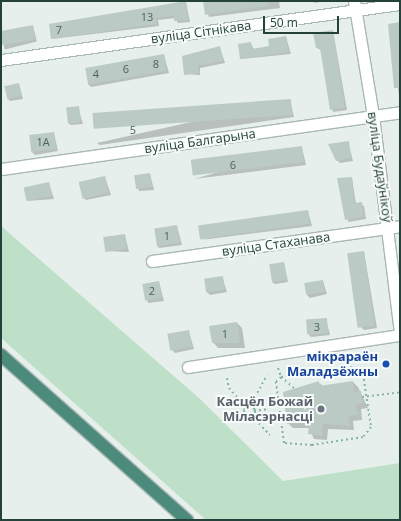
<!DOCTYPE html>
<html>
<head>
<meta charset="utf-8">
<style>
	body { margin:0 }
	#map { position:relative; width:401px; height:521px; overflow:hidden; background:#e6efeb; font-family:"Open Sans",sans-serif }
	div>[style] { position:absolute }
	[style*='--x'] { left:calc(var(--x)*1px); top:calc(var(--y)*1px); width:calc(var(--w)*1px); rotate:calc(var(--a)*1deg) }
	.green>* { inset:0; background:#bfe0c8 }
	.shadow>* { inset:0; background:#0003; transform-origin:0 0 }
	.building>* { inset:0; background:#bbcac4; transform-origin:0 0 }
	.path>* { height:2px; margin-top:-1px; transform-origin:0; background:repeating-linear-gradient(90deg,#86b3a5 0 2px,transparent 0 5px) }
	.path>.ring { margin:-1px; padding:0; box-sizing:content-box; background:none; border:2px solid #86b3a5; border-radius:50% }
	.roads { filter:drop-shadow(1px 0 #a8b8b2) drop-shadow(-1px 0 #a8b8b2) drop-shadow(0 1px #a8b8b2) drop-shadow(0 -1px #a8b8b2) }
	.minor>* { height:11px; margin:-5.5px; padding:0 5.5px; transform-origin:5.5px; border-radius:5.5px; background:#fff }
	.trunk>* { height:12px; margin:-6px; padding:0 6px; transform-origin:6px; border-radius:6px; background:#4c8a7c }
	.dots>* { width:11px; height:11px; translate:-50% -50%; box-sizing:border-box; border:2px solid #f7fbf9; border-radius:50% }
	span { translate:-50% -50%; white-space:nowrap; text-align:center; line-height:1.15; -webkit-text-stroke:4px #f7fbf9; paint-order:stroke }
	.number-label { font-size:11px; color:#4a645c }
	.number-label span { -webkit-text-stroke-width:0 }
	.street-label { font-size:13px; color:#24423a }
	.transit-label { font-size:13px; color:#164399; font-weight:700 }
	.right { translate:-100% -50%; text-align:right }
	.worship-label { font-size:13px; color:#5b616d; font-weight:700 }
	.frame { position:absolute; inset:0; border:2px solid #24423a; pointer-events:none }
	.scale { position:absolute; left:263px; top:16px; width:76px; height:18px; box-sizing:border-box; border:2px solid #24423a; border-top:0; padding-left:5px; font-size:12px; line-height:14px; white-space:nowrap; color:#24423a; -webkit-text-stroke:3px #f7fbf9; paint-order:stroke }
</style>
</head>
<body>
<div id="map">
	<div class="green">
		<i style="clip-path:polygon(1px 226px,199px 398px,283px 481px,400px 463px,400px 520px,206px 520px,1px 338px)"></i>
	</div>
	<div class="shadow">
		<i style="clip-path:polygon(204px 1px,279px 1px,280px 8px,209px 17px)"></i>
		<i style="clip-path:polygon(313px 1px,326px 1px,314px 3px)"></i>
		<i style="clip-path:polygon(186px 2px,190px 22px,178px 23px,175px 18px,158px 20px,159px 26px,52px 39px)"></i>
		<i style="clip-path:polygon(400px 23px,400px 103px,389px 25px)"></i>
		<i style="left:33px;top:26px;width:16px;height:33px;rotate:76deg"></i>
		<i style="clip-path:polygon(333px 31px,347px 110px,333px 112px,321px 50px,317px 48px)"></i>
		<i style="clip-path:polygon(286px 37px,291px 54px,241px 59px,239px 45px,250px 43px,254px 49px,271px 47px)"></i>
		<i style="clip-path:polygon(220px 48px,225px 63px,200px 68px,200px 75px,185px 74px)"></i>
		<i style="clip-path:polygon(164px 55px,169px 73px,91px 87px,88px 84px)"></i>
		<i style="clip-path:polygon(19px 84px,23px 99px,10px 101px,7px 98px)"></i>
		<i style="clip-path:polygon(290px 100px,294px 117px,100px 145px,97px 143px)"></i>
		<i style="clip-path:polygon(78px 107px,83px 124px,71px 125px,68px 123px)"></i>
		<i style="clip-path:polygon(54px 133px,58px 151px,35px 155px,32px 152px)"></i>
		<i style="clip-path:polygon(348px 142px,353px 161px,340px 163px,337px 160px)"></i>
		<i style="clip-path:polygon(302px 148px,306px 165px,194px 179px)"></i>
		<i style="clip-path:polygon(150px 174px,154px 190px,139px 191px,135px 176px)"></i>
		<i style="clip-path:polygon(105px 177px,111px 195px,86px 200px,84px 198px)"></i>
		<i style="clip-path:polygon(352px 178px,356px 204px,364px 206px,366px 219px,348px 222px)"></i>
		<i style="clip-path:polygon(49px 183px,54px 199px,27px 201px)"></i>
		<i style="clip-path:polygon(308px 211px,312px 226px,201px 240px)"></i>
		<i style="clip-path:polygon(177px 226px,182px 245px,159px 248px,157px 245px)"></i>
		<i style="clip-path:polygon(125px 235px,129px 252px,106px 251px)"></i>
		<i style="clip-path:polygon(364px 252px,377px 328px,364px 330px,361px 327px)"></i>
		<i style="clip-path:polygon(284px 263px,288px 282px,275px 284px,272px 282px)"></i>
		<i style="clip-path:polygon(222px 277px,227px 292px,210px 295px,207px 292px)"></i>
		<i style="clip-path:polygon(323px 281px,327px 294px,310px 298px,307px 295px)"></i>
		<i style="clip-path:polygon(159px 282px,164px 301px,148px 303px,143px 285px)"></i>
		<i style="clip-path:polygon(326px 319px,330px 335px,311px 337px,309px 335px)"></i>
		<i style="clip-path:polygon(237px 323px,242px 328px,245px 348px,218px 348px,213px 342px)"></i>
		<i style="clip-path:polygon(189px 332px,194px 349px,175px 353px,172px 350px)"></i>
		<i style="clip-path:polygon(318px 382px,323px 386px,353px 382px,358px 387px,368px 408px,361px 409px,362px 420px,353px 421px,354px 430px,328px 429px,327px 440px,314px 439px,309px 428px,293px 428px,288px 423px)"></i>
	</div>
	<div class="building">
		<i style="clip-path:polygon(186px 1px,188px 20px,174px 21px,174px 16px,156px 18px,157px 24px,51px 39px,49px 24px)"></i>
		<i style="clip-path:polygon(203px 1px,268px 1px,268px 6px,205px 15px)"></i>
		<i style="clip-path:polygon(400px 22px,400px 88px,394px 88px,388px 24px)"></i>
		<i style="clip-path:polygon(33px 25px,35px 40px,1px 45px,1px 31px)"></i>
		<i style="clip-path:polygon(333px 30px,345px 108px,330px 110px,320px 48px,316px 48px,313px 33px)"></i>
		<i style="clip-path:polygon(286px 36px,289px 52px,240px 59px,238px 44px,251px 42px,252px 49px,269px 46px,268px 39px)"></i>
		<i style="clip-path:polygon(220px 46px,223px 61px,198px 66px,199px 73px,184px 75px,182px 56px)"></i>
		<i style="left:164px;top:54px;width:17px;height:80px;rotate:80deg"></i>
		<i style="left:19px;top:83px;width:13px;height:15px;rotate:77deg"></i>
		<i style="left:291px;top:99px;width:16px;height:199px;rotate:86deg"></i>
		<i style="left:79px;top:106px;width:16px;height:13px;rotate:83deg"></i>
		<i style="left:54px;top:132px;width:17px;height:25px;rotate:83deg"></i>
		<i style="clip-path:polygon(349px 141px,351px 158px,336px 161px,328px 144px)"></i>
		<i style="left:302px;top:146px;width:16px;height:112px;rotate:83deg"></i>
		<i style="left:150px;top:173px;width:14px;height:16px;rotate:82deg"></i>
		<i style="left:105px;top:176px;width:17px;height:27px;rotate:77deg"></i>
		<i style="clip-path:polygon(352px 177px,354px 203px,362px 202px,364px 217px,345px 220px,337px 178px)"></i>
		<i style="left:49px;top:182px;width:14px;height:26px;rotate:78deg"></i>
		<i style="left:308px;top:210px;width:14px;height:111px;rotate:82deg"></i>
		<i style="left:177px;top:225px;width:18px;height:23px;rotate:81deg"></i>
		<i style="left:125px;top:234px;width:15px;height:22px;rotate:82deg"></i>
		<i style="left:364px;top:251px;width:75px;height:17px;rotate:82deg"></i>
		<i style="left:284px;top:262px;width:18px;height:15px;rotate:81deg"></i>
		<i style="left:223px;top:276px;width:14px;height:19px;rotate:82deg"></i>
		<i style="left:323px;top:280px;width:12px;height:19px;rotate:81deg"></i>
		<i style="left:159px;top:281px;width:17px;height:17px;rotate:80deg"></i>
		<i style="left:327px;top:318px;width:15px;height:21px;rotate:86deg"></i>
		<i style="clip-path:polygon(237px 322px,240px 343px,212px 343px,209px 326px)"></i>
		<i style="left:189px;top:330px;width:17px;height:22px;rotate:80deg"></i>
		<i style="clip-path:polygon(319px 381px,319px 386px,353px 381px,354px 392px,361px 391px,363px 403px,356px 404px,358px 415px,348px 416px,350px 426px,323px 424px,322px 436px,308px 434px,309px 423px,287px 424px,283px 392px)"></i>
	</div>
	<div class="path">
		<i style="--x:351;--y:367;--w:14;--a:30"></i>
		<i style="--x:363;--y:374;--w:54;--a:81.4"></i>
		<i style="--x:371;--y:427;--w:13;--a:129"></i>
		<i style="--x:363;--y:437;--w:52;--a:171.1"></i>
		<i style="--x:312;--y:445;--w:28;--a:-176"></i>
		<i style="--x:284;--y:443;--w:62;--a:-97.5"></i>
		<i style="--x:276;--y:382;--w:7;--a:-45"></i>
		<i style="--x:281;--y:377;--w:71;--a:-8.1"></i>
		<i style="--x:278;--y:368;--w:9;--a:72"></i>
		<i style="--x:281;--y:377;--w:17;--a:40"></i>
		<i style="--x:227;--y:378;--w:10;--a:79"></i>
		<i style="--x:229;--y:388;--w:25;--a:48"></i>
		<i style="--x:362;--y:397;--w:38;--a:-7"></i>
		<i class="ring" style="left:243.5px;top:405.5px;width:9px;height:9px"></i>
		<i style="--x:250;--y:406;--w:35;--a:-61"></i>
		<i style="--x:254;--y:411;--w:15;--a:-8"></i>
		<i style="--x:252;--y:416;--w:26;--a:47"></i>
	</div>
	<div class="roads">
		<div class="minor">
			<i style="--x:354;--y:1;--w:117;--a:80.6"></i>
			<i style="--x:373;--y:116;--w:220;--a:82.9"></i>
			<i style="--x:1;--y:60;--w:403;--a:-8"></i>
			<i style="--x:1;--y:169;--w:403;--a:-8.1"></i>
			<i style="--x:152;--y:261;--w:250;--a:-8"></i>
			<i style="--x:188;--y:367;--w:214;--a:-8.6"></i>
		</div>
		<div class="trunk">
			<i style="--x:1;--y:355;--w:249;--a:41.6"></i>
		</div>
	</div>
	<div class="dots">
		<i style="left:386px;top:364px;background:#1a4fb4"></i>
		<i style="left:321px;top:409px;background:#6b7280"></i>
	</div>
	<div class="number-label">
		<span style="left:147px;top:17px">13</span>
		<span style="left:59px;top:30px">7</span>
		<span style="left:156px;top:64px">8</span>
		<span style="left:126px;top:69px">6</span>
		<span style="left:96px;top:74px">4</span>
		<span style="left:133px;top:130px">5</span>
		<span style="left:43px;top:142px">1А</span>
		<span style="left:233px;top:165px">6</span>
		<span style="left:167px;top:236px">1</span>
		<span style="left:152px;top:291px">2</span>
		<span style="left:317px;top:327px">3</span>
		<span style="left:225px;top:334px">1</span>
	</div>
	<div class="street-label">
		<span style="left:201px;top:32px;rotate:-8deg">вуліца Сітнікава</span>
		<span style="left:200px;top:141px;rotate:-8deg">вуліца Балгарына</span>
		<span style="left:380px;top:167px;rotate:82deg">вуліца Будаўнікоў</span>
		<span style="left:276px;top:244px;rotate:-8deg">вуліца Стаханава</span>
	</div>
	<div class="transit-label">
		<span class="right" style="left:378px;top:364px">мікрараён<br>Маладзёжны</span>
	</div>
	<div class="worship-label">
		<span class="right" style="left:313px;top:409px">Касцёл Божай<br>Міласэрнасці</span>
	</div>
	<div class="frame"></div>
	<div class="scale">50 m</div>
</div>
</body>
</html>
